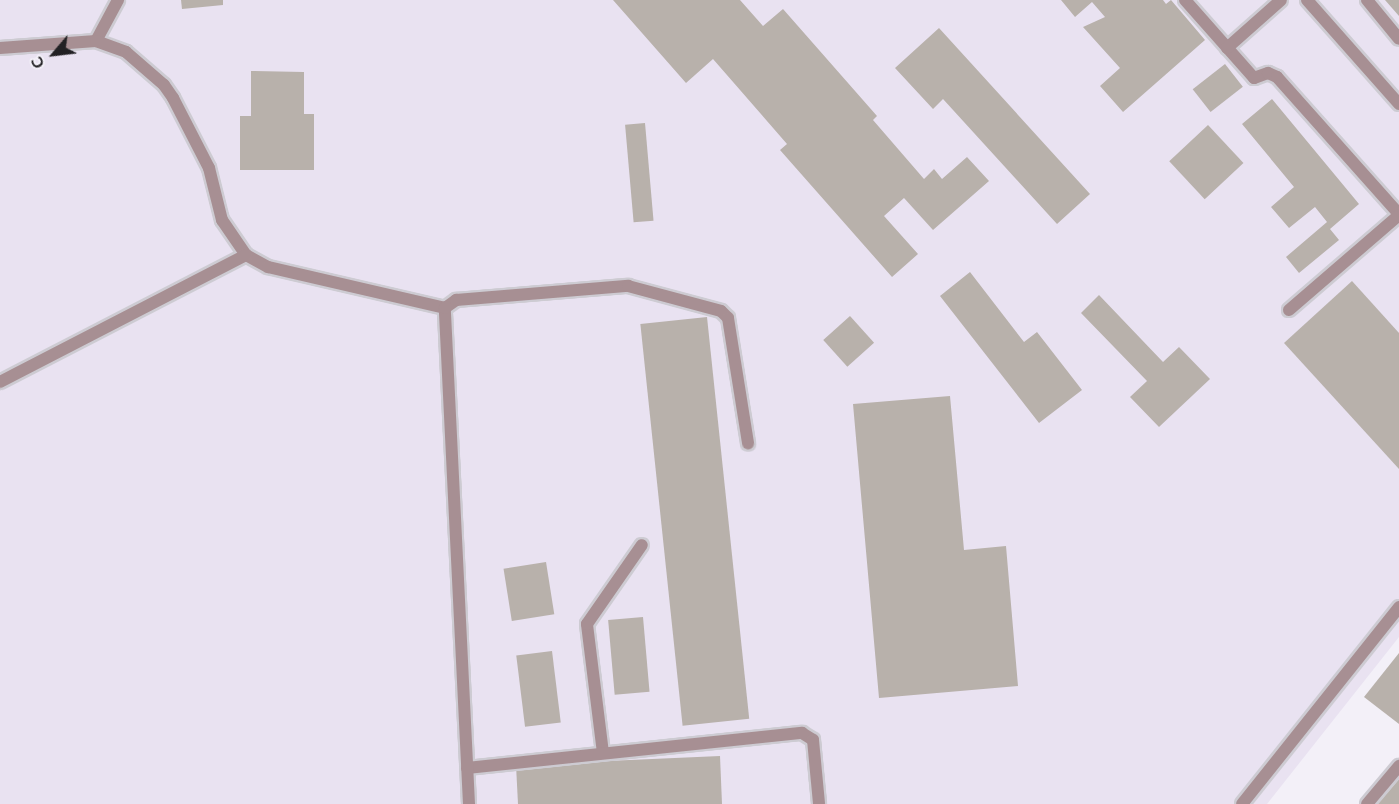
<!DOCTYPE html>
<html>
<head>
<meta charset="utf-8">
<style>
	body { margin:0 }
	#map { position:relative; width:1399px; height:804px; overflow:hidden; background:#f3f0f8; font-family:"Nunito Sans",sans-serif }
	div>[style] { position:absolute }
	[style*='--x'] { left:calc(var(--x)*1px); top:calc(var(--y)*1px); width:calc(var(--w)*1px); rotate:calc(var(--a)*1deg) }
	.built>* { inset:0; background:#e9e2f1 }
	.building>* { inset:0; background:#b8b1ab; transform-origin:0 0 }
	.roads { filter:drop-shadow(2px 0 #cdcbd2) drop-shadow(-2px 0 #cdcbd2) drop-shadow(0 2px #cdcbd2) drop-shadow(0 -2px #cdcbd2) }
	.service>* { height:12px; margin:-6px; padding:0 6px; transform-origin:6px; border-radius:6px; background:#a78f93 }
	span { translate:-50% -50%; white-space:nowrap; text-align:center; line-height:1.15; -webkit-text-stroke:5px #f3f0f8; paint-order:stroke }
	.north { position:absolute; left:24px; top:24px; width:60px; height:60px; -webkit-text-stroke:4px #f3f0f8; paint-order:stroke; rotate:242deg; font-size:16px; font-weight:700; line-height:24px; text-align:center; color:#222124 }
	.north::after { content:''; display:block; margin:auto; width:21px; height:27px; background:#222124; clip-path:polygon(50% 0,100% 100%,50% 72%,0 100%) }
</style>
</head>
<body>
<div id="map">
	<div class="built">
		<i style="clip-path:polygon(0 0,1399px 0,1399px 637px,1267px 804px,0 804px)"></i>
	</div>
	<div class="building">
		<i style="clip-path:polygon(181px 0,223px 0,223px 5px,182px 9px)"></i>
		<i style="clip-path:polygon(613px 0,740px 0,763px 26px,783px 9px,877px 116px,873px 120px,924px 179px,934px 169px,942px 179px,967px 157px,989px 181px,933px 230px,904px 198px,884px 216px,918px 254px,892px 277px,780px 150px,787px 144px,713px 59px,686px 83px)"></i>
		<i style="clip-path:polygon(1061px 0,1163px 0,1166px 4px,1171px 0,1205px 40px,1123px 112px,1100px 86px,1120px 68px,1083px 27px,1105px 17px,1092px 2px,1075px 17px)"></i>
		<i style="clip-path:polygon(1385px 0,1399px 0,1399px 16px)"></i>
		<i style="clip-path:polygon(939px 28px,1090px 194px,1057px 224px,943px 99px,933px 109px,895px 68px)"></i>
		<i style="left:1225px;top:64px;width:29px;height:41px;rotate:52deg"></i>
		<i style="clip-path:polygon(251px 71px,304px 72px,304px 114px,314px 114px,314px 170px,240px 170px,240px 116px,251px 116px)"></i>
		<i style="clip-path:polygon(1272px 99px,1359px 204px,1330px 229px,1339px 240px,1299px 273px,1286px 257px,1327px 222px,1315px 207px,1289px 228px,1271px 207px,1294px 187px,1242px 124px)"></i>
		<i style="left:645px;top:123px;width:98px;height:20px;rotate:85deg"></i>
		<i style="left:1208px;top:125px;width:52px;height:53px;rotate:47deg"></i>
		<i style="clip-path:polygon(970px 272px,1024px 342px,1037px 332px,1082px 390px,1039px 423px,940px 296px)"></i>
		<i style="clip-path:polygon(1352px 281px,1399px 333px,1399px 469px,1284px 343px)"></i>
		<i style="clip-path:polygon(1099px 295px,1163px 362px,1179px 347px,1210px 379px,1159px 427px,1130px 397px,1147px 381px,1081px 313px)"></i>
		<i style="left:850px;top:316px;width:36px;height:36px;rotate:48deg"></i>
		<i style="left:707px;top:317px;width:404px;height:67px;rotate:84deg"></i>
		<i style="clip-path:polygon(950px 396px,964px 550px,1006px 546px,1018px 686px,879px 698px,853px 404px)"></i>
		<i style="left:546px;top:562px;width:53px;height:43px;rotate:81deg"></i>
		<i style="left:643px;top:617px;width:75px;height:35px;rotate:85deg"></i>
		<i style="left:552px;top:651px;width:72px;height:36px;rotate:83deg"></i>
		<i style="clip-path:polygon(1399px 653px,1399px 724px,1364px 697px)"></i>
		<i style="clip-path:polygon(720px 756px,722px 804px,518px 804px,516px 765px)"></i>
		<i style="clip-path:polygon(1399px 779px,1399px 804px,1377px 804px)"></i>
	</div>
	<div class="roads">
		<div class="service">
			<i style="--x:1185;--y:0;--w:104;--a:48.5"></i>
			<i style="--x:1254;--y:78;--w:15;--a:-20"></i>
			<i style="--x:1268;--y:73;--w:10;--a:24"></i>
			<i style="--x:1277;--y:77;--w:183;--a:48.3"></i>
			<i style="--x:1307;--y:0;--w:139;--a:48.5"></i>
			<i style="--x:1367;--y:0;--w:50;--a:50.6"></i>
			<i style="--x:96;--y:41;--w:47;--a:-61.8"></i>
			<i style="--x:0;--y:48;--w:96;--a:-4.2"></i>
			<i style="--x:96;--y:41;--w:32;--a:20"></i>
			<i style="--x:126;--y:52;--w:50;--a:41"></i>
			<i style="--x:164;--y:85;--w:16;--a:55"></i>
			<i style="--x:173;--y:98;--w:79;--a:62.8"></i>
			<i style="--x:209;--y:168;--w:54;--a:76"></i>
			<i style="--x:222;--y:220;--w:42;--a:55.6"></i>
			<i style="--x:246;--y:255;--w:25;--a:29"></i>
			<i style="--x:268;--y:267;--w:182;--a:13"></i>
			<i style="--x:1227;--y:48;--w:72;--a:-41.6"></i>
			<i style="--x:1289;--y:310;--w:145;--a:-40.8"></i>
			<i style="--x:0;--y:382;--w:277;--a:-27.3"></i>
			<i style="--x:603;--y:753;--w:130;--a:-97.1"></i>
			<i style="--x:587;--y:624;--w:96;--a:-55.2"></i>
			<i style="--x:467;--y:768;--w:337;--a:-6"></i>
			<i style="--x:802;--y:733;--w:13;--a:32"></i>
			<i style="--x:813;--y:740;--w:64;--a:84.6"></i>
			<i style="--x:469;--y:804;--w:497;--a:-92.8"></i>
			<i style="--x:445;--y:308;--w:14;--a:-36"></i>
			<i style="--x:456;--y:300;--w:173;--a:-4.7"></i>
			<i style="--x:628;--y:286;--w:96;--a:15"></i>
			<i style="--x:721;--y:311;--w:10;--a:45"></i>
			<i style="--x:728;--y:318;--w:127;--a:80.9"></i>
			<i style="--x:1242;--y:804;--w:252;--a:-51.4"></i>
			<i style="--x:1367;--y:804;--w:50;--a:-49.9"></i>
		</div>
	</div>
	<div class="north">С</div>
</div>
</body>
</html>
